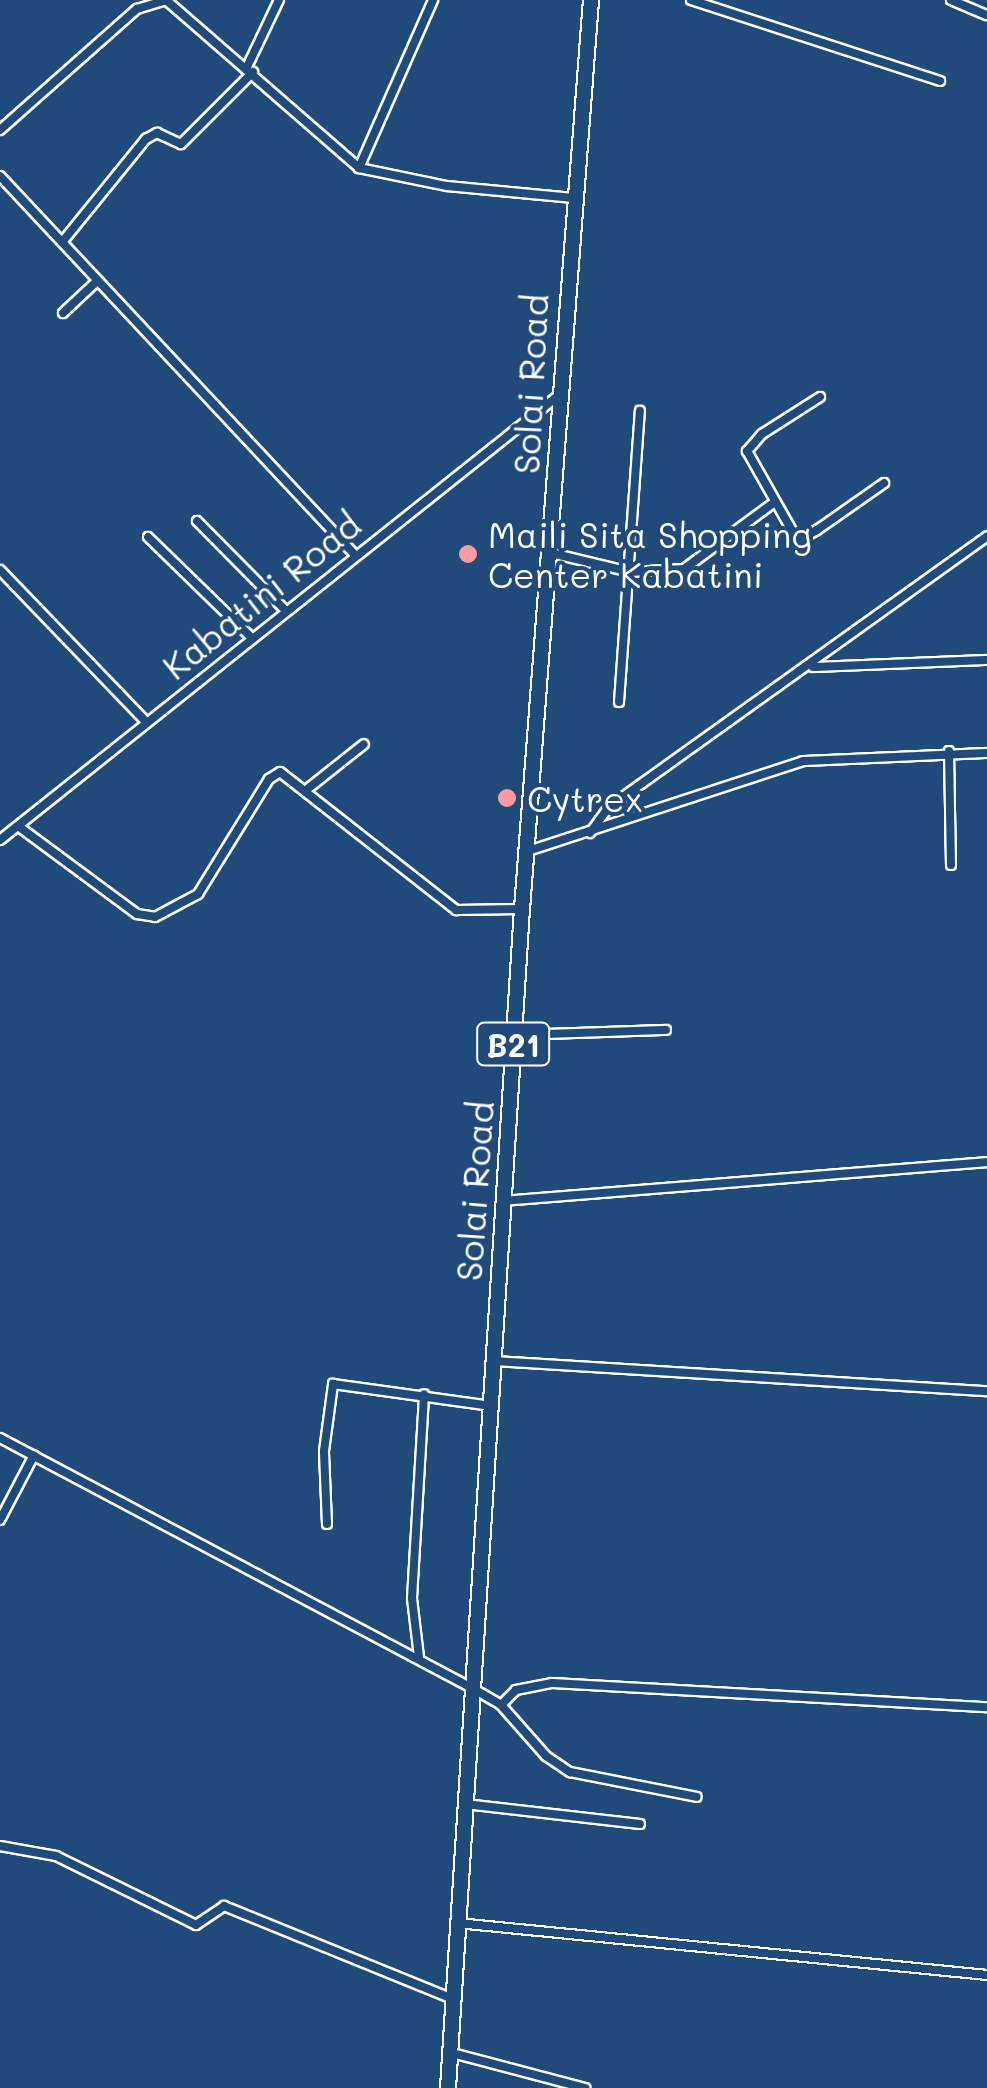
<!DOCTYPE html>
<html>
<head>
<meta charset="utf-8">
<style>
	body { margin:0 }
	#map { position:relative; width:987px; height:2088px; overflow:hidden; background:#1f4a7a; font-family:Mali,sans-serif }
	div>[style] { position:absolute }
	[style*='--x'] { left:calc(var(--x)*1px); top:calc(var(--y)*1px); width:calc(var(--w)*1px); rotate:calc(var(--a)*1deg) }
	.roads { filter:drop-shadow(2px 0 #fff) drop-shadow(-2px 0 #fff) drop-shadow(0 2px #fff) drop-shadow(0 -2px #fff) }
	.street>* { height:8px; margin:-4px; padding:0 4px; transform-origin:4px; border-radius:4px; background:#1f4a7a }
	.highway>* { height:14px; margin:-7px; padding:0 7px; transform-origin:7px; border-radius:7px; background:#1f4a7a }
	.dots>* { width:28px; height:28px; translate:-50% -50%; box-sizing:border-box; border:5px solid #1f4a7a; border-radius:50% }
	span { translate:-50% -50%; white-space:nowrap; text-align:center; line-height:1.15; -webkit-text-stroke:8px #1f4a7a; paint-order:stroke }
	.shield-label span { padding:2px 8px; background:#1f4a7a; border:2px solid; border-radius:8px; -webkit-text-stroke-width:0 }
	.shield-label { font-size:32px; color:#fff; font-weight:700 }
	.street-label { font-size:35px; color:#fff }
	.poi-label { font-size:35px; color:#fff }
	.left { translate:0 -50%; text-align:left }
</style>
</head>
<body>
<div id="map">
	<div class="roads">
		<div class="street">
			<i style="--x:691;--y:0;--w:262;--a:18"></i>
			<i style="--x:951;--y:0;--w:39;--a:23"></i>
			<i style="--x:247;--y:67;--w:74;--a:-64.5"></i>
			<i style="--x:0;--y:130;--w:183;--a:-41.5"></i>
			<i style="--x:137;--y:9;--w:30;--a:-17"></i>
			<i style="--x:166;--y:0;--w:256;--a:41"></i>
			<i style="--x:359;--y:168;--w:90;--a:11.6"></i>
			<i style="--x:447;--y:186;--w:127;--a:5.4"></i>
			<i style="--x:359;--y:168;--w:184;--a:-66.2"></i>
			<i style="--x:0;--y:176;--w:519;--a:46.87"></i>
			<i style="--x:63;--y:241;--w:132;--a:-50.9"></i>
			<i style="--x:146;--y:139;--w:13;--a:-29"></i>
			<i style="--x:157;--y:133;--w:26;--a:25"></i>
			<i style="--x:181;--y:144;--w:102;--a:-45"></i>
			<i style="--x:63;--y:313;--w:45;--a:-43.2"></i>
			<i style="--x:820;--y:397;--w:69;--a:147.5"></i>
			<i style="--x:762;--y:434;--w:23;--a:131"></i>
			<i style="--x:747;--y:451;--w:95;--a:60.5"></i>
			<i style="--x:794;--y:534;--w:10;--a:24"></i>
			<i style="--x:803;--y:538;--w:16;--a:-30"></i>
			<i style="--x:817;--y:530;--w:82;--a:-35"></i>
			<i style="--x:197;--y:521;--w:127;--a:45.3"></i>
			<i style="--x:148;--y:537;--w:145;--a:44.2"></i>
			<i style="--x:551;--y:553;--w:81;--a:13.5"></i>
			<i style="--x:630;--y:572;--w:54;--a:-3.2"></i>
			<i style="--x:684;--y:569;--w:109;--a:-36.5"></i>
			<i style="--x:0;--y:570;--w:212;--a:46.1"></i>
			<i style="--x:813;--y:667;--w:174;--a:-2.3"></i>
			<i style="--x:619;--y:702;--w:292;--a:-85.9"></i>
			<i style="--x:949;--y:751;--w:114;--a:89"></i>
			<i style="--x:305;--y:791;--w:75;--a:-38.5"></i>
			<i style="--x:18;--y:826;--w:148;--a:36.5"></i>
			<i style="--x:137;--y:914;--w:18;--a:9"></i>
			<i style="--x:155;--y:917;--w:49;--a:-28.1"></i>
			<i style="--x:198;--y:894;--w:135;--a:-58.3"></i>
			<i style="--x:269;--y:779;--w:13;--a:-32"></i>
			<i style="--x:280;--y:772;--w:224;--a:38.1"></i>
			<i style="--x:456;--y:910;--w:66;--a:-0.9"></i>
			<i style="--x:590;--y:833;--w:32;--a:-54"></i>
			<i style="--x:609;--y:807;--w:465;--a:-35.6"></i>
			<i style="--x:0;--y:840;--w:714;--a:-38.52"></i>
			<i style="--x:528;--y:851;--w:289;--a:-18.1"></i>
			<i style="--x:803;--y:761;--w:184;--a:-2.5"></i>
			<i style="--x:514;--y:1035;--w:152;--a:-1.9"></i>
			<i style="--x:503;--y:1201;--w:486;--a:-4.6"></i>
			<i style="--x:494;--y:1361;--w:494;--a:3.5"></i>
			<i style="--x:0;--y:1438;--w:534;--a:27.91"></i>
			<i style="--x:472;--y:1688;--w:34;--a:30"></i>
			<i style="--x:501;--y:1705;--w:68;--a:48.6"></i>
			<i style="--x:546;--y:1756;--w:29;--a:34"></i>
			<i style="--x:570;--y:1772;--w:129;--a:11.1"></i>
			<i style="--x:0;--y:1520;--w:73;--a:-62.4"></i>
			<i style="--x:327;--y:1524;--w:73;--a:-92.4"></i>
			<i style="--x:324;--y:1451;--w:68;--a:-82.3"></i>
			<i style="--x:333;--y:1384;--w:160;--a:7.9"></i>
			<i style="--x:419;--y:1657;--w:59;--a:-96.8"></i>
			<i style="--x:412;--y:1598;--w:204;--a:-86.6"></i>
			<i style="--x:501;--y:1705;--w:21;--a:-45"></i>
			<i style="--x:516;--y:1690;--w:37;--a:-11"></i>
			<i style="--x:552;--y:1683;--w:436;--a:3.2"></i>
			<i style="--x:465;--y:1804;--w:176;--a:6.5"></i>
			<i style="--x:0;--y:1846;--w:57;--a:10.1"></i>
			<i style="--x:56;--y:1856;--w:156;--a:26.2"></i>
			<i style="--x:196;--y:1925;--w:34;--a:-34"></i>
			<i style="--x:224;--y:1906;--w:245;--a:22.1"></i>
			<i style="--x:457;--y:1923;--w:533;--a:5.6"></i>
			<i style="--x:448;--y:2052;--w:142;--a:14.7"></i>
		</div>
		<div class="highway">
			<i style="--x:448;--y:2088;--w:1181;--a:-86.41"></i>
			<i style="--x:522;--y:909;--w:912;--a:-85.66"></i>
		</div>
	</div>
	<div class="dots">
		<i style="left:468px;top:554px;background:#ff9aa2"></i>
		<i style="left:507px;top:798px;background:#ff9aa2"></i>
	</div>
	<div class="shield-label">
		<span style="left:513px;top:1044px">B21</span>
	</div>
	<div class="street-label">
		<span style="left:530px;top:384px;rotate:-87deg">Solai Road</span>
		<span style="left:261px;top:595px;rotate:-39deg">Kabatini Road</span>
		<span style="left:474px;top:1191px;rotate:-86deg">Solai Road</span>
	</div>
	<div class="poi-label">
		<span class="left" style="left:488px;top:554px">Maili Sita Shopping<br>Center Kabatini</span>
		<span class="left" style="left:527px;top:798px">Cytrex</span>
	</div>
</div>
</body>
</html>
